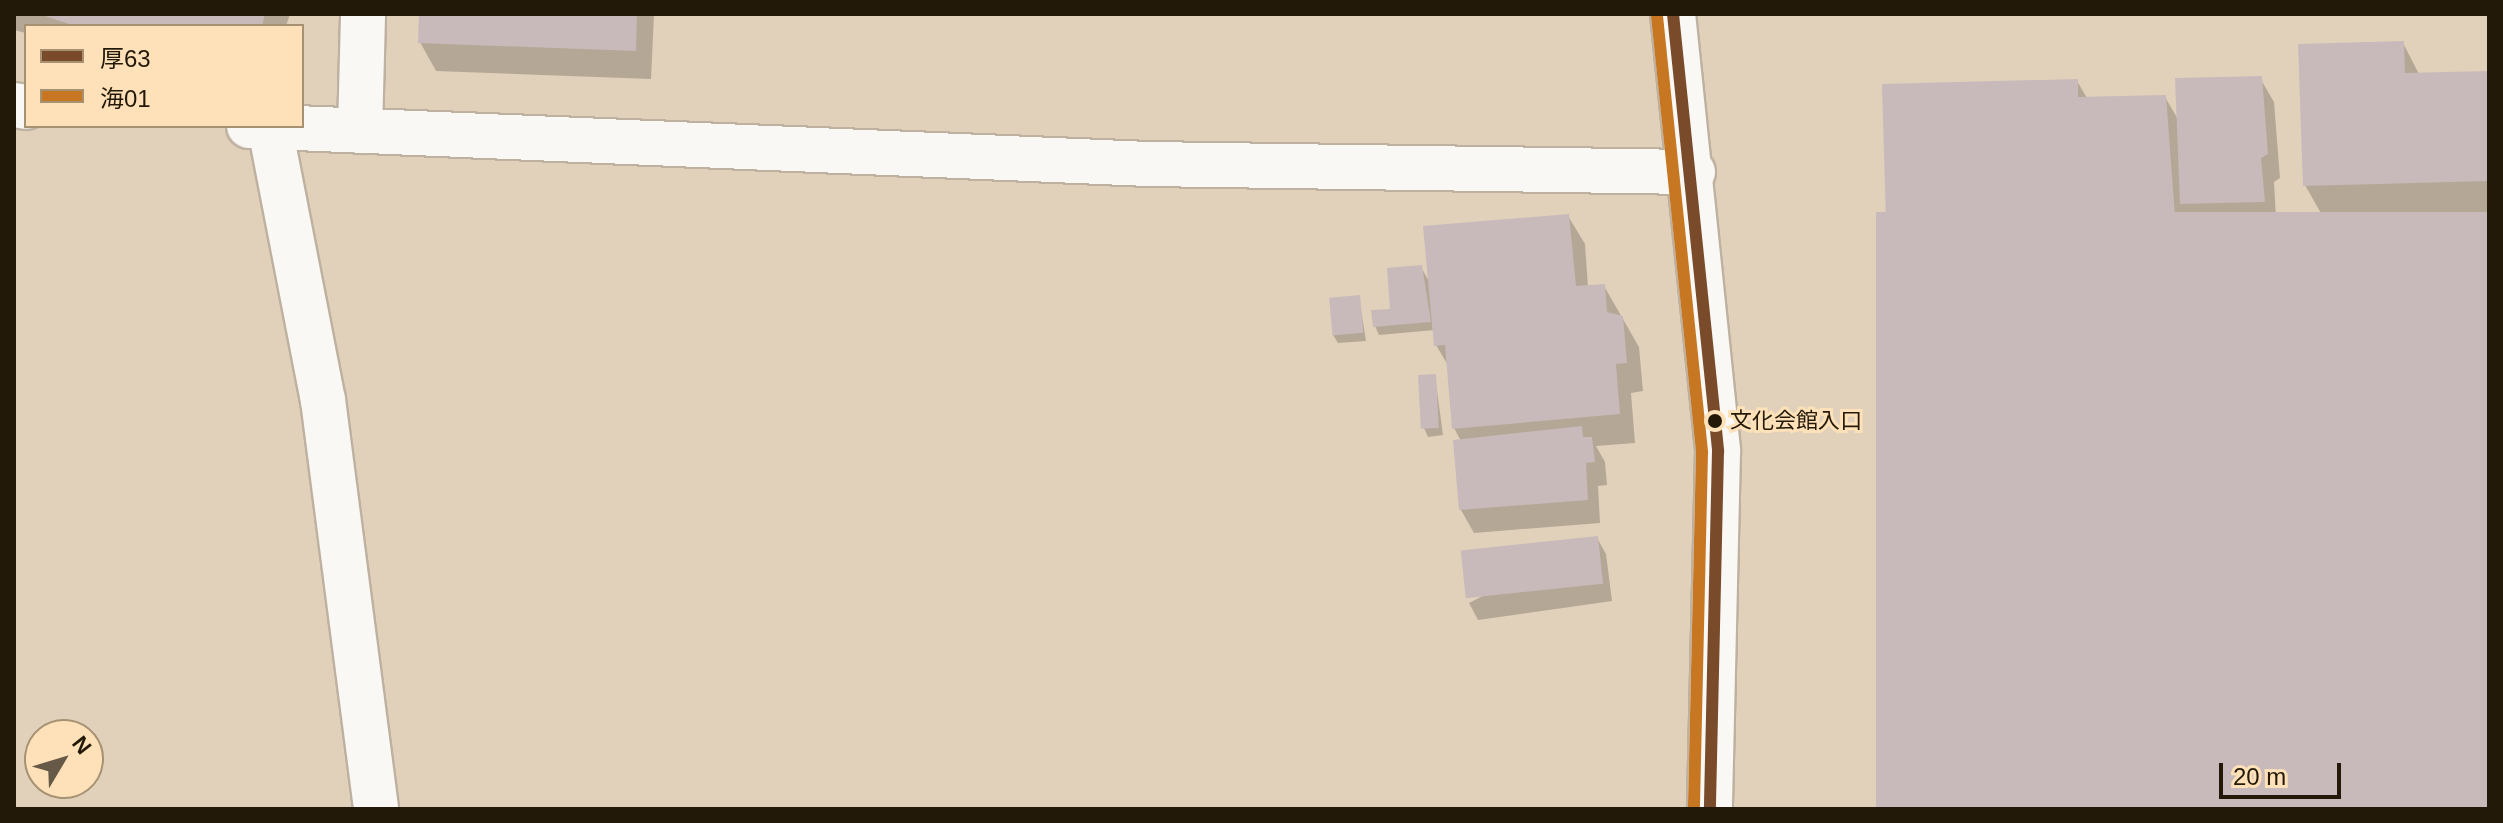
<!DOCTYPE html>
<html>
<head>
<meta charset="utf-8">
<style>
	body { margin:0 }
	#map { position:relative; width:2503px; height:823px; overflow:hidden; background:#e1d1bb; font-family:Arial,"Noto Sans JP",sans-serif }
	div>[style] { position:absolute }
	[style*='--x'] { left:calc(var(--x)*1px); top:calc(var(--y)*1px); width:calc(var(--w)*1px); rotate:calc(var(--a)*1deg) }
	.shadow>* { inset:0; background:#0003 }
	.building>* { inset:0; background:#c8b9ba; transform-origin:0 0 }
	.roads { filter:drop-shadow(2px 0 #beb1a0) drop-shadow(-2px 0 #beb1a0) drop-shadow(0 2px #beb1a0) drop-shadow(0 -2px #beb1a0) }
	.minor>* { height:44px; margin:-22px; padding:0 22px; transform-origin:22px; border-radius:22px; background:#faf8f5 }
	.bus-1>* { height:12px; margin:-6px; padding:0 6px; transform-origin:6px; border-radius:6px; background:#7a4b2a }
	.bus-2>* { height:12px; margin:-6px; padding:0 6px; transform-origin:6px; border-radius:6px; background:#c77722 }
	.dots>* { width:22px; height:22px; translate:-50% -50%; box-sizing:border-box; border:4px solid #fee1b8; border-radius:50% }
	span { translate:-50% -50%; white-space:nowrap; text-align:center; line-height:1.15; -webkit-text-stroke:6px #fee1b8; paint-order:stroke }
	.bus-label { font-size:22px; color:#231909 }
	.left { translate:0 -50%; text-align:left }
	.frame { position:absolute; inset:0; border:16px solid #231909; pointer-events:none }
	.legend { position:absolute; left:24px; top:24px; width:280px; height:104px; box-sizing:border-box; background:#fee1b8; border:2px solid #a69172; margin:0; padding:10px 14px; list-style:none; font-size:24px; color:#231909 }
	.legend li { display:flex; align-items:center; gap:16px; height:40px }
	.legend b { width:40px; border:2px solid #a69172 }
	.north { position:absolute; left:24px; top:719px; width:80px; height:80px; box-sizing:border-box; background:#fee1b8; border:2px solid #a69172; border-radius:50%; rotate:52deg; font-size:22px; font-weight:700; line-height:32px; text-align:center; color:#231909 }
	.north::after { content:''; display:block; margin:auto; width:28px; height:36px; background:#665947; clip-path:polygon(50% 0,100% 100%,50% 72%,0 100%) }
	.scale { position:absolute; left:2219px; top:763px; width:122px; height:36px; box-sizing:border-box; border:4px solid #231909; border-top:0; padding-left:10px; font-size:24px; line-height:28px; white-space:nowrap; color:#231909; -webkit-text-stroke:6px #fee1b8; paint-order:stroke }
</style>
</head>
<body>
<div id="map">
	<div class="shadow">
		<i style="clip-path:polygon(14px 14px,290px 14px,286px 26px,26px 26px,26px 33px,14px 30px)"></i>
		<i style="clip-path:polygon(421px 14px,654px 14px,651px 79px,436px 71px,420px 42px)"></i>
		<i style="clip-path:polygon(2403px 43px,2419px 74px,2489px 73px,2489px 809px,1893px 809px,1888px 222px,2077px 81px,2087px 98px,2165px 97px,2179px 121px,2260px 78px,2274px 102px,2280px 178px,2274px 182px,2276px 218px,2323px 217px,2305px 185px)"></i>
		<i style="clip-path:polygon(1568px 216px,1585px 244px,1588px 287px,1604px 286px,1639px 347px,1643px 391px,1631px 393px,1635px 443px,1596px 446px,1605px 462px,1607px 485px,1598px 486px,1600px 523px,1474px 533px,1461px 510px,1461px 441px,1454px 428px,1449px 367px,1436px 345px,1435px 330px,1379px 335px,1375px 326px,1393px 310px,1421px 267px,1431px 285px)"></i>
		<i style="clip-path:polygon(1359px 297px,1366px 341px,1338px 343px,1333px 335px)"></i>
		<i style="clip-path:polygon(1435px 376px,1443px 435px,1428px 437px,1424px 428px)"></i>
		<i style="clip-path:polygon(1597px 538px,1606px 554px,1612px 601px,1478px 620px,1469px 603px)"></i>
	</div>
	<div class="building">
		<i style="clip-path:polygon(39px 14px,265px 14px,262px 26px,75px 26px)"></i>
		<i style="clip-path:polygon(419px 14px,637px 14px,636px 51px,418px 43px)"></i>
		<i style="clip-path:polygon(2404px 41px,2405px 73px,2489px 71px,2489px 181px,2303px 186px,2298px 44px)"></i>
		<i style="clip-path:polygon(2262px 76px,2268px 154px,2261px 158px,2265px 202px,2180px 204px,2175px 78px)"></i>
		<i style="clip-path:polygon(2078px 79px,2078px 97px,2166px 95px,2175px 216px,1886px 222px,1882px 84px)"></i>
		<i style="left:2489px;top:212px;width:597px;height:613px;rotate:90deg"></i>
		<i style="clip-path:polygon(1569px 214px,1576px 286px,1605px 284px,1607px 312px,1623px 316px,1627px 363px,1616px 364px,1620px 414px,1452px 429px,1445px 345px,1434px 346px,1423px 226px)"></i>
		<i style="clip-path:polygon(1422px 265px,1431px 322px,1373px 327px,1371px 310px,1390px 309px,1387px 268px)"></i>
		<i style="left:1360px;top:295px;width:38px;height:31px;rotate:85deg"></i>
		<i style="left:1436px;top:374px;width:54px;height:18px;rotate:87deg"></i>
		<i style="clip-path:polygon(1582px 426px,1583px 437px,1592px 437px,1595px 462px,1586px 463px,1588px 500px,1459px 510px,1453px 440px)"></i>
		<i style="left:1598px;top:536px;width:48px;height:138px;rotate:84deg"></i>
	</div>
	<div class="roads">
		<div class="minor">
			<i style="--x:1673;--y:14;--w:439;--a:84.1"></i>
			<i style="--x:1718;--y:451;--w:358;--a:91.3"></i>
			<i style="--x:14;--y:105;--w:12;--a:9"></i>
			<i style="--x:249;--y:126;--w:899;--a:2.42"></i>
			<i style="--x:1147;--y:164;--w:546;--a:0.84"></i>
			<i style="--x:270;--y:128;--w:277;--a:79"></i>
			<i style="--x:323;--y:400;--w:412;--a:82.6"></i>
			<i style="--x:360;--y:131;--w:117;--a:-88.5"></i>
		</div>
	</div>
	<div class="bus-1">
		<i style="--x:1673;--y:14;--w:439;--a:84.1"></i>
		<i style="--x:1718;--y:451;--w:358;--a:91.3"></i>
	</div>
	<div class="bus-2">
		<i style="--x:1657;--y:16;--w:438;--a:84.1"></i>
		<i style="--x:1702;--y:452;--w:357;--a:91.3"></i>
	</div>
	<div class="dots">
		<i style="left:1715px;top:421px;background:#231909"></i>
	</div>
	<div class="bus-label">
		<span class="left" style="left:1730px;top:421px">文化会館入口</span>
	</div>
	<div class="frame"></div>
	<ul class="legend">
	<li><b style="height:10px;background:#7a4b2a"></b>厚63</li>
	<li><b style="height:10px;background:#c77722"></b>海01</li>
	</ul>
	<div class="north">N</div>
	<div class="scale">20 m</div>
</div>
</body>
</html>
